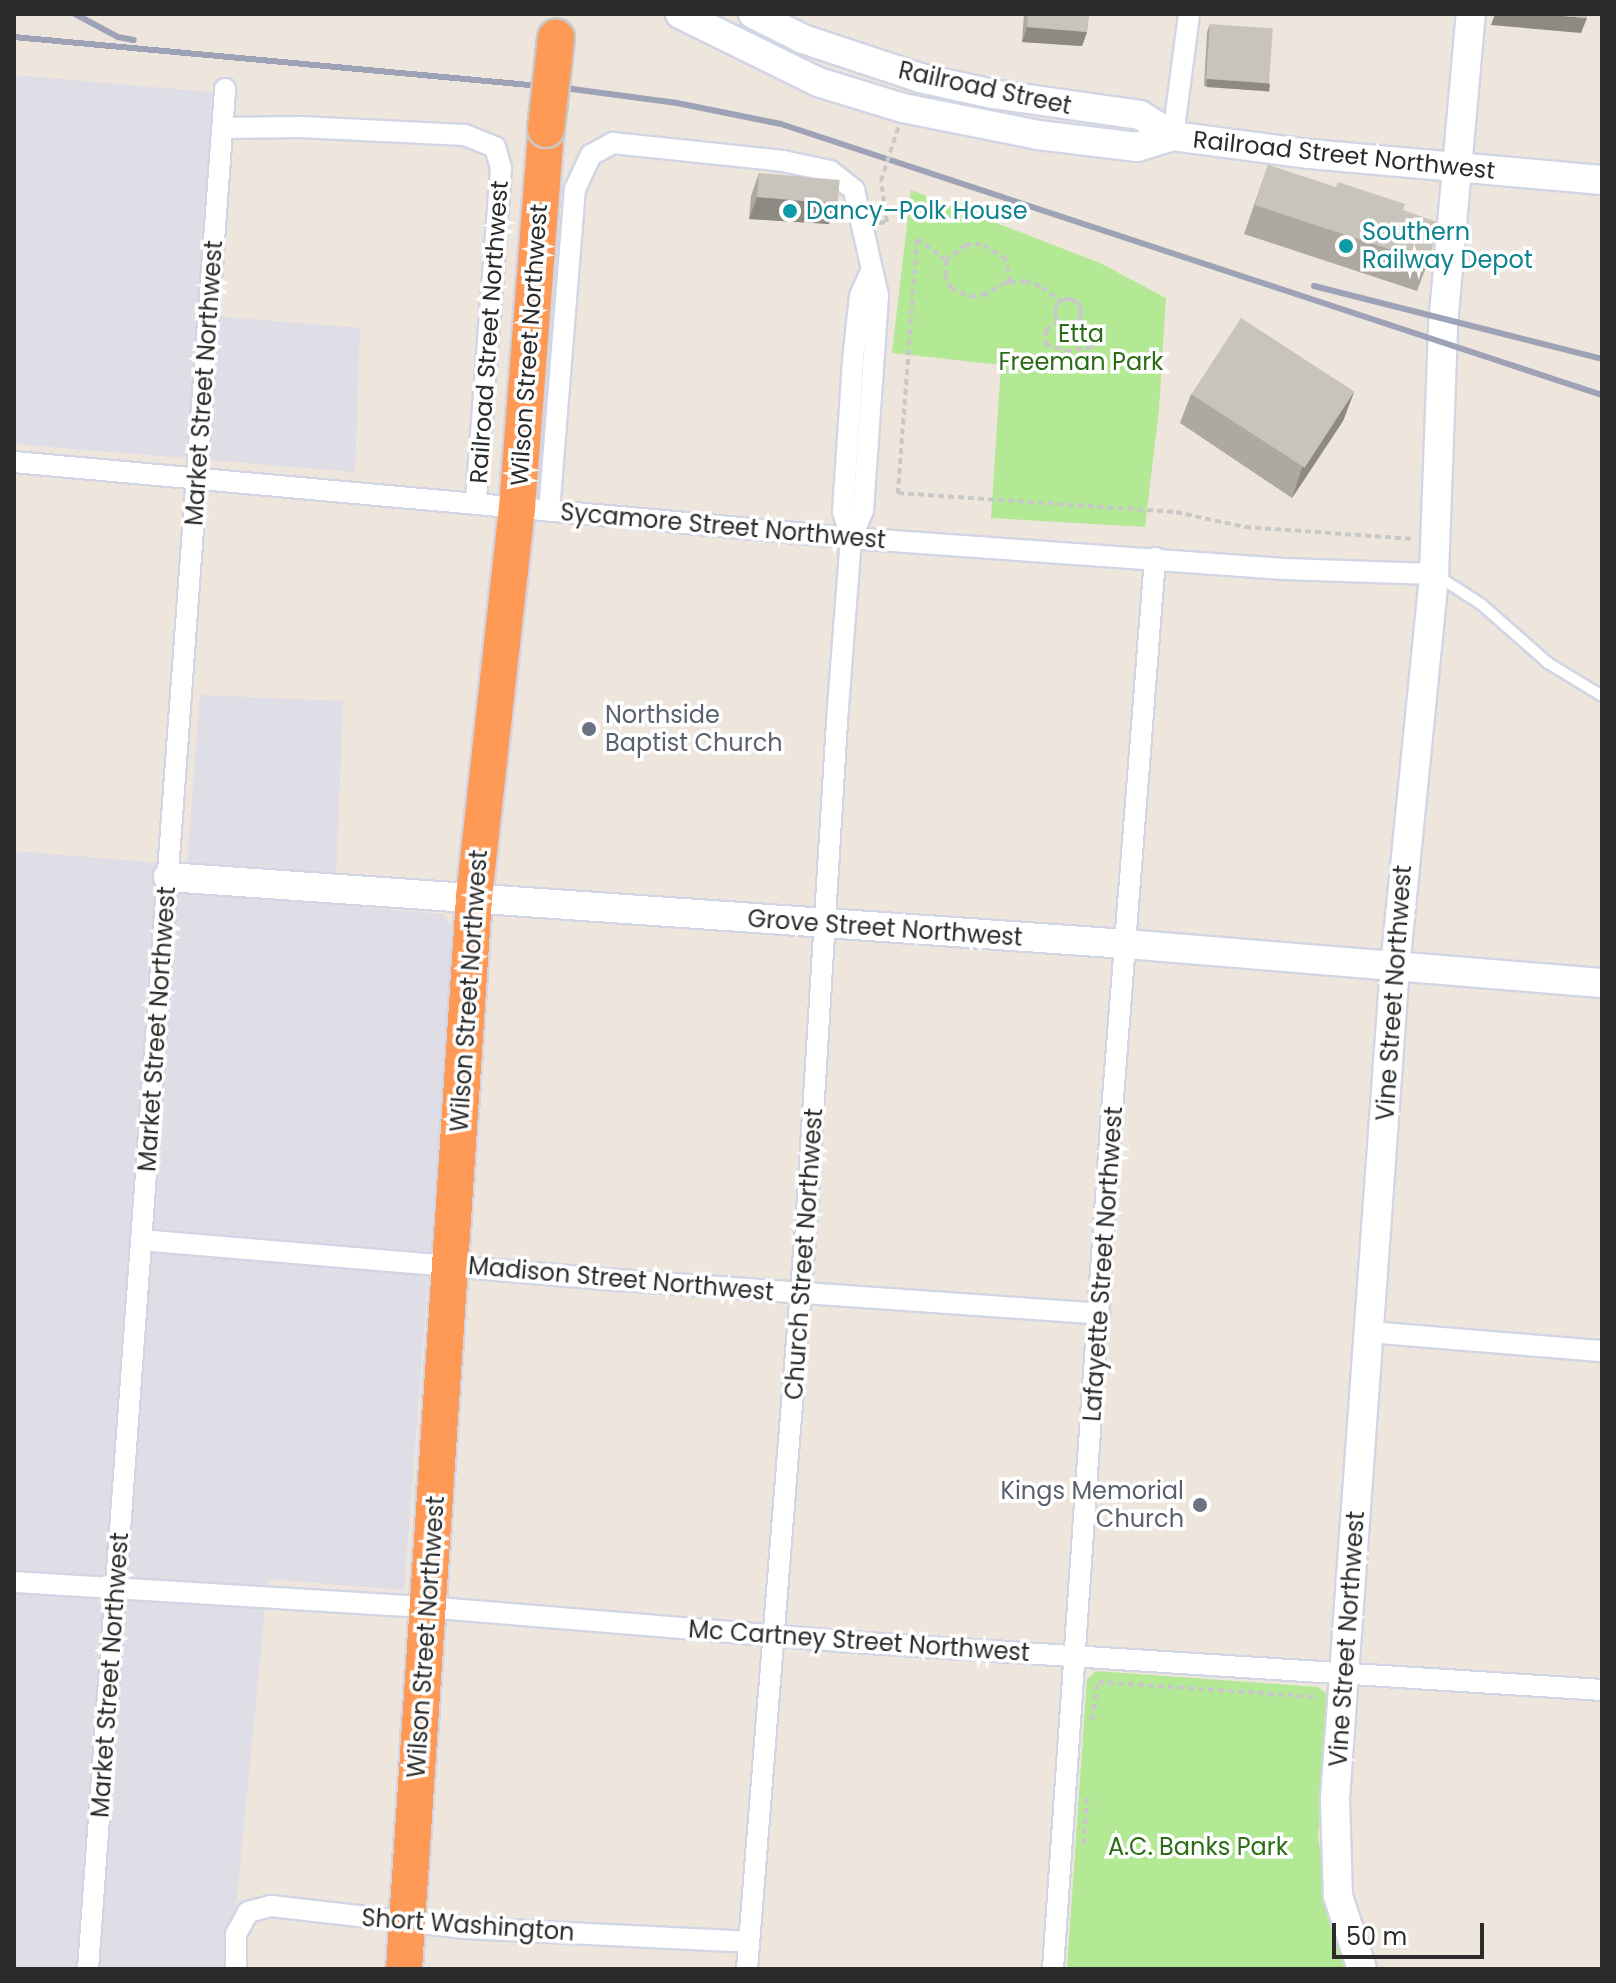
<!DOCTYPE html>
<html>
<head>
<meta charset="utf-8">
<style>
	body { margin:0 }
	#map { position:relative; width:1616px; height:1983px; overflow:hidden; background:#eee5dc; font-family:Poppins,sans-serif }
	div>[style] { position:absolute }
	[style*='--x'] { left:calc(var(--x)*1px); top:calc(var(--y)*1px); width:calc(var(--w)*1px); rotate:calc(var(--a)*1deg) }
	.industrial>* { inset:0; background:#dfdde6 }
	.green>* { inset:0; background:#b3e895 }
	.path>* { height:4px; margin-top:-2px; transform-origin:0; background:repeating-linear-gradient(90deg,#c8c8c8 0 6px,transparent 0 10px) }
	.path>.ring { margin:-2px; padding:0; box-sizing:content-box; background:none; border:4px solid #c8c8c8; border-radius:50% }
	.roads { filter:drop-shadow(2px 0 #d1d5e4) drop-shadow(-2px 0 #d1d5e4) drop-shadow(0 2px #d1d5e4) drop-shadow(0 -2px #d1d5e4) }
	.lane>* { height:10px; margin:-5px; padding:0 5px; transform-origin:5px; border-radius:5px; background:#fff }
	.street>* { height:20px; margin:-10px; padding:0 10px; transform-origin:10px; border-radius:10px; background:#fff }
	.secondary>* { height:28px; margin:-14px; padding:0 14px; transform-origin:14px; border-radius:14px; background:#fff }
	.highway>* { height:36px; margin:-18px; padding:0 18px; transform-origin:18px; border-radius:18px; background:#ff9a56 }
	.rail>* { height:6px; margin:-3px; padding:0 3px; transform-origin:3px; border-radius:3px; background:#9ea2b6 }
	.path-bridge>* { height:4px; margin-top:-2px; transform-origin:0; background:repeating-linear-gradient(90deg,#c8c8c8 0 6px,transparent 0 10px) }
	.bridges { filter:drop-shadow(2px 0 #c8c8c8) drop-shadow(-2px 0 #c8c8c8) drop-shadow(0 2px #c8c8c8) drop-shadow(0 -2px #c8c8c8) }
	.highway-bridge>* { height:36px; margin:-18px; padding:0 18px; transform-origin:18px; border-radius:18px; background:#ff9a56 }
	.wall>* { inset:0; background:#ada9a1 }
	.shaded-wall>* { inset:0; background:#8d8983; transform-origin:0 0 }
	.building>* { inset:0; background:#c9c4bb; transform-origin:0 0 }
	.dots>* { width:22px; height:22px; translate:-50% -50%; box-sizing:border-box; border:4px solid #fff; border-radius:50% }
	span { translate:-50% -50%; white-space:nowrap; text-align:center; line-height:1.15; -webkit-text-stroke:7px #fff; paint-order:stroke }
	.street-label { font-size:24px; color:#2b2b2b }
	.culture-label { font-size:24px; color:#0d838f }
	.left { translate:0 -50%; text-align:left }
	.park-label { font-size:24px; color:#2a6d16 }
	.worship-label { font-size:24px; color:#5b616d }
	.right { translate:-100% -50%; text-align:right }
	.frame { position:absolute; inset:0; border:16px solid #2b2b2b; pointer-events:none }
	.scale { position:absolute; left:1332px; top:1923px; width:152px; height:36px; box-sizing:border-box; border:4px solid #2b2b2b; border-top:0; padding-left:10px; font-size:24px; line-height:28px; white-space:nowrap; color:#2b2b2b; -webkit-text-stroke:6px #fff; paint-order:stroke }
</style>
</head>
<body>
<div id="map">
	<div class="industrial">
		<i style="clip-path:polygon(14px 75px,223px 93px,203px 315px,360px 328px,355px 472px,14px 444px)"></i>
		<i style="clip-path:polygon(200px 695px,343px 701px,335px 905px,443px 914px,455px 929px,404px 1590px,268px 1579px,230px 1969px,14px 1969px,14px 851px,187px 865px)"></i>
	</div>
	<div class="green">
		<i style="clip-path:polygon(911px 190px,1100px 263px,1166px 298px,1159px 409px,1145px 527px,991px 518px,1001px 365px,892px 353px)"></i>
		<i style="clip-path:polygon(1096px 1671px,1318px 1687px,1331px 1698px,1318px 1836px,1329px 1915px,1349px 1969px,1067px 1969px,1087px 1679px)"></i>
	</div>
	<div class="path">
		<i style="--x:879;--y:223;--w:8;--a:-7"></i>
		<i style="--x:887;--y:222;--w:41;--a:-98.3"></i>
		<i style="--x:946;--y:260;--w:36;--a:-144"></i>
		<i style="--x:917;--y:239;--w:255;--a:94.3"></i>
		<i style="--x:898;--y:493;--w:279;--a:3.9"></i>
		<i style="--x:1176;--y:512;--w:71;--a:12.3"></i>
		<i style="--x:1245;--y:527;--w:169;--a:4.1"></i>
		<i style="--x:1010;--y:282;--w:23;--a:-100"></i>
		<i style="--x:1006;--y:259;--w:29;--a:-149"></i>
		<i style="--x:981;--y:244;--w:15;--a:176"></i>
		<i style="--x:966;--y:245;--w:25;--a:143"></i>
		<i style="--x:946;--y:260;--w:14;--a:94"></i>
		<i style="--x:945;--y:274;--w:15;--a:67"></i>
		<i style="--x:951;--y:288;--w:21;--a:25"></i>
		<i style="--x:970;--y:297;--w:13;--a:-9"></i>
		<i style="--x:983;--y:295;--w:26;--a:-29"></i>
		<i style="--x:1006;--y:282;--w:4;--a:0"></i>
		<i style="--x:1010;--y:282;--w:15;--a:-4"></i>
		<i style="--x:1025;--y:281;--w:18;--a:19"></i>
		<i style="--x:1042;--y:287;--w:23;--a:38"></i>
		<i class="ring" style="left:1055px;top:299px;width:22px;height:22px"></i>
		<i style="--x:1059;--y:321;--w:16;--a:145"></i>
		<i style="--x:1046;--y:330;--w:14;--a:94"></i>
		<i style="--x:1045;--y:344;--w:22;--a:18"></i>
		<i style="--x:1054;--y:368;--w:8;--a:-14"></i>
		<i style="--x:1062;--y:366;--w:16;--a:-75"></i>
		<i style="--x:1066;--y:351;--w:27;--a:-8"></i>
		<i style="--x:1093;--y:347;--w:16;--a:-86"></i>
		<i style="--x:1094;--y:331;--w:5;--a:0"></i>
		<i style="--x:1092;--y:1720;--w:38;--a:-81"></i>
		<i style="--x:1098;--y:1682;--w:221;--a:3.9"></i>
		<i style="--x:1084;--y:1844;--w:47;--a:-86.3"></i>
	</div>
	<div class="roads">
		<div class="lane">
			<i style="--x:1436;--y:575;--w:54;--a:32.8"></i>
			<i style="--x:1481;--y:604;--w:89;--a:41.4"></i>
			<i style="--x:1548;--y:663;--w:63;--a:31.4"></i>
		</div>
		<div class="street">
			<i style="--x:223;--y:128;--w:77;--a:-0.7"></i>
			<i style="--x:300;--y:127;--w:165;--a:2.8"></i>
			<i style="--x:465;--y:135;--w:32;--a:22"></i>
			<i style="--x:495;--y:147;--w:22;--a:74"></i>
			<i style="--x:501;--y:168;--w:336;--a:94.3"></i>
			<i style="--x:1173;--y:136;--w:123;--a:-82.5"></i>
			<i style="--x:14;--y:462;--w:840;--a:5.19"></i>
			<i style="--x:851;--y:538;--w:434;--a:4.1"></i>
			<i style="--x:1284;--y:569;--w:150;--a:1.9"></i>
			<i style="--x:549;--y:511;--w:323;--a:-85.4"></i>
			<i style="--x:575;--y:189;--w:38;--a:-65"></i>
			<i style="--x:591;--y:155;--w:25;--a:-29"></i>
			<i style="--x:613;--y:143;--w:171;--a:6"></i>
			<i style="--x:783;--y:161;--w:48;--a:12"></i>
			<i style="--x:830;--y:171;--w:31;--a:38"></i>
			<i style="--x:854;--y:190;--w:109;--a:77.2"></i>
			<i style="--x:878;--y:296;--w:215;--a:94"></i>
			<i style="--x:863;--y:510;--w:30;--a:113"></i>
			<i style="--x:851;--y:538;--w:185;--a:94.4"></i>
			<i style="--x:837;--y:722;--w:494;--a:93.5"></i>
			<i style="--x:807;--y:1215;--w:756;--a:94.55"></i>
			<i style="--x:851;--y:538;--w:27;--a:-107"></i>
			<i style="--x:843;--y:512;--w:152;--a:-86.2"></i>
			<i style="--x:853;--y:360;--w:64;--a:-83.8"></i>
			<i style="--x:860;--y:296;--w:27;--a:-66"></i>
			<i style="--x:141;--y:1240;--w:479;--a:4.8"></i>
			<i style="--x:618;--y:1280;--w:483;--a:4"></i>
			<i style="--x:1370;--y:1332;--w:233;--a:4.7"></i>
			<i style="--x:14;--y:1582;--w:413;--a:3.5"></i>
			<i style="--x:426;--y:1607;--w:427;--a:4.7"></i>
			<i style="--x:852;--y:1642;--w:752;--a:3.66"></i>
			<i style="--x:88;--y:1969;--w:1885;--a:-85.83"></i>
			<i style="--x:236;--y:1969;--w:35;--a:-90"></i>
			<i style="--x:236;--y:1934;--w:25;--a:-61"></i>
			<i style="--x:248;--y:1912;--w:24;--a:-15"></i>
			<i style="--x:271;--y:1906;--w:195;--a:6.5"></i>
			<i style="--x:465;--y:1928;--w:284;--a:2.8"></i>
			<i style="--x:1053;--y:1969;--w:860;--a:-86.07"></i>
			<i style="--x:1112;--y:1111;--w:555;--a:-85.55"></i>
		</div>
		<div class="secondary">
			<i style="--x:680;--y:14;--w:154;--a:26.2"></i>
			<i style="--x:818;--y:82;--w:89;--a:17"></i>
			<i style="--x:903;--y:108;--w:138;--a:11.3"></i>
			<i style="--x:1038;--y:135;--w:100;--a:6.9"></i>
			<i style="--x:1137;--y:147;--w:38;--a:-17"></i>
			<i style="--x:1173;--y:136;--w:138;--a:7.5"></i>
			<i style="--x:1310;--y:154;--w:293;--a:5.1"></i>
			<i style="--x:753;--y:14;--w:56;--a:26.6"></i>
			<i style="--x:803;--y:39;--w:123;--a:18.4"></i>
			<i style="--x:920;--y:78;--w:75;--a:12.4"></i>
			<i style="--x:993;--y:94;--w:148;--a:8.1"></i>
			<i style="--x:1140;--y:115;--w:39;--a:32"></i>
			<i style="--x:168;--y:877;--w:960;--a:4"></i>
			<i style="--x:1126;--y:944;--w:478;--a:4.7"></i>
			<i style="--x:1362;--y:1969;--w:77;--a:-108.2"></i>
			<i style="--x:1338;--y:1896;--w:97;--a:-91.8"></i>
			<i style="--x:1335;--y:1799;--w:834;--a:-85.88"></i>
			<i style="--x:1395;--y:967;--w:395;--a:-84.3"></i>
			<i style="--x:1434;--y:574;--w:249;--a:-87.9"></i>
			<i style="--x:1443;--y:325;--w:312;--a:-84.9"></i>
		</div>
		<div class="highway">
			<i style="--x:404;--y:1969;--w:1074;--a:-86.26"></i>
			<i style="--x:474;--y:897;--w:391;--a:-83.7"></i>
			<i style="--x:517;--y:508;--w:380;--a:-85.6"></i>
		</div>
	</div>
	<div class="rail">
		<i style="--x:75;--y:14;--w:49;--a:28.1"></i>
		<i style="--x:118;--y:37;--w:16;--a:11"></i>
		<i style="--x:14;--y:37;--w:560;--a:5.32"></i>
		<i style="--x:572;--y:89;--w:106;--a:7.6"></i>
		<i style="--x:677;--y:103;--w:106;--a:11.4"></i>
		<i style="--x:781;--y:124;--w:865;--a:18.27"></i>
		<i style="--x:1314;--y:286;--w:297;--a:14.2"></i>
	</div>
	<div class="path-bridge">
		<i style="--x:881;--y:181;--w:59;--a:-72.2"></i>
	</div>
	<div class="bridges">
		<div class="highway-bridge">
			<i style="--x:546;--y:129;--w:92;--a:-83.7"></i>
		</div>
	</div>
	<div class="wall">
		<i style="clip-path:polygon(1024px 14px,1089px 14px,1087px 32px,1082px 46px,1022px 42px)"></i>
		<i style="clip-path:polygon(1210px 24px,1267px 90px,1204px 86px,1207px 32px)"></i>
		<i style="clip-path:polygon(1268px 165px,1403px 210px,1428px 262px,1417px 291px,1244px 234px)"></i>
		<i style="clip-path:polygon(759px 173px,837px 201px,829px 224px,749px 219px,751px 196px)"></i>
		<i style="clip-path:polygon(1354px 392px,1343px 421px,1292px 498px,1180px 423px,1191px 394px)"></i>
	</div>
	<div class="shaded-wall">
		<i style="clip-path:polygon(1495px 14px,1539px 14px,1587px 18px,1581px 33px,1491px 25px)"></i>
		<i style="clip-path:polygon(1027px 27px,1087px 32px,1082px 46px,1022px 42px)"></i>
		<i style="left:1207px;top:79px;width:63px;height:8px;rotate:4deg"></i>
		<i style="clip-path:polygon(757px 197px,837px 201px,829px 224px,749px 219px)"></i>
		<i style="clip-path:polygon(1354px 392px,1343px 421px,1292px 498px,1302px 468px)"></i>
	</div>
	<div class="building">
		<i style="clip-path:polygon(1028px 14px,1089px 14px,1087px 32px,1027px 27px)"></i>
		<i style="clip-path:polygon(1539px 14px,1587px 14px,1587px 18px)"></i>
		<i style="left:1210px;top:24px;width:63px;height:55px;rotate:4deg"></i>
		<i style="clip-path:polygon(1268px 165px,1336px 187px,1338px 182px,1405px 204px,1403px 210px,1440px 223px,1428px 262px,1255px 205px)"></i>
		<i style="left:759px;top:173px;width:81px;height:24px;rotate:5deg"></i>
		<i style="left:1241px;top:318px;width:135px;height:91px;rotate:33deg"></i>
	</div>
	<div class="dots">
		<i style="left:790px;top:211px;background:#0f9aa8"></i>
		<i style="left:1346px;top:246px;background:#0f9aa8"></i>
		<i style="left:589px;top:729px;background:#6b7280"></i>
		<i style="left:1200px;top:1505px;background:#6b7280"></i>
	</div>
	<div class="street-label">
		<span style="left:985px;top:88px;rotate:12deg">Railroad Street</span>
		<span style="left:1344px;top:155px;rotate:6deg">Railroad Street Northwest</span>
		<span style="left:489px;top:332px;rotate:-86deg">Railroad Street Northwest</span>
		<span style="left:529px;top:345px;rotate:-86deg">Wilson Street Northwest</span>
		<span style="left:204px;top:383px;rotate:-86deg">Market Street Northwest</span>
		<span style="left:723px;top:526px;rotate:5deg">Sycamore Street Northwest</span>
		<span style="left:885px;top:928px;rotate:4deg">Grove Street Northwest</span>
		<span style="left:469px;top:991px;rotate:-86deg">Wilson Street Northwest</span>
		<span style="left:1394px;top:993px;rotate:-86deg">Vine Street Northwest</span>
		<span style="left:157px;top:1029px;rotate:-86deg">Market Street Northwest</span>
		<span style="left:804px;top:1254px;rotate:-86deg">Church Street Northwest</span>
		<span style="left:1103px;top:1264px;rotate:-86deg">Lafayette Street Northwest</span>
		<span style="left:621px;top:1279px;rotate:5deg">Madison Street Northwest</span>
		<span style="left:426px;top:1637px;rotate:-86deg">Wilson Street Northwest</span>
		<span style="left:1347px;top:1639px;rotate:-86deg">Vine Street Northwest</span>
		<span style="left:859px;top:1641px;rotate:4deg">Mc Cartney Street Northwest</span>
		<span style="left:110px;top:1675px;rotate:-86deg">Market Street Northwest</span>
		<span style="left:468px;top:1925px;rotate:4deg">Short Washington</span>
	</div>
	<div class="culture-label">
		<span class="left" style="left:806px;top:211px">Dancy–Polk House</span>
		<span class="left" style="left:1362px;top:246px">Southern<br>Railway Depot</span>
	</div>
	<div class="park-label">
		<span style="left:1081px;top:348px">Etta<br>Freeman Park</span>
		<span style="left:1198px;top:1847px">A.C. Banks Park</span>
	</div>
	<div class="worship-label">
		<span class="left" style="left:605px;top:729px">Northside<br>Baptist Church</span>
		<span class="right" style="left:1184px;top:1505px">Kings Memorial<br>Church</span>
	</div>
	<div class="frame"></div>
	<div class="scale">50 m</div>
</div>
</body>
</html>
